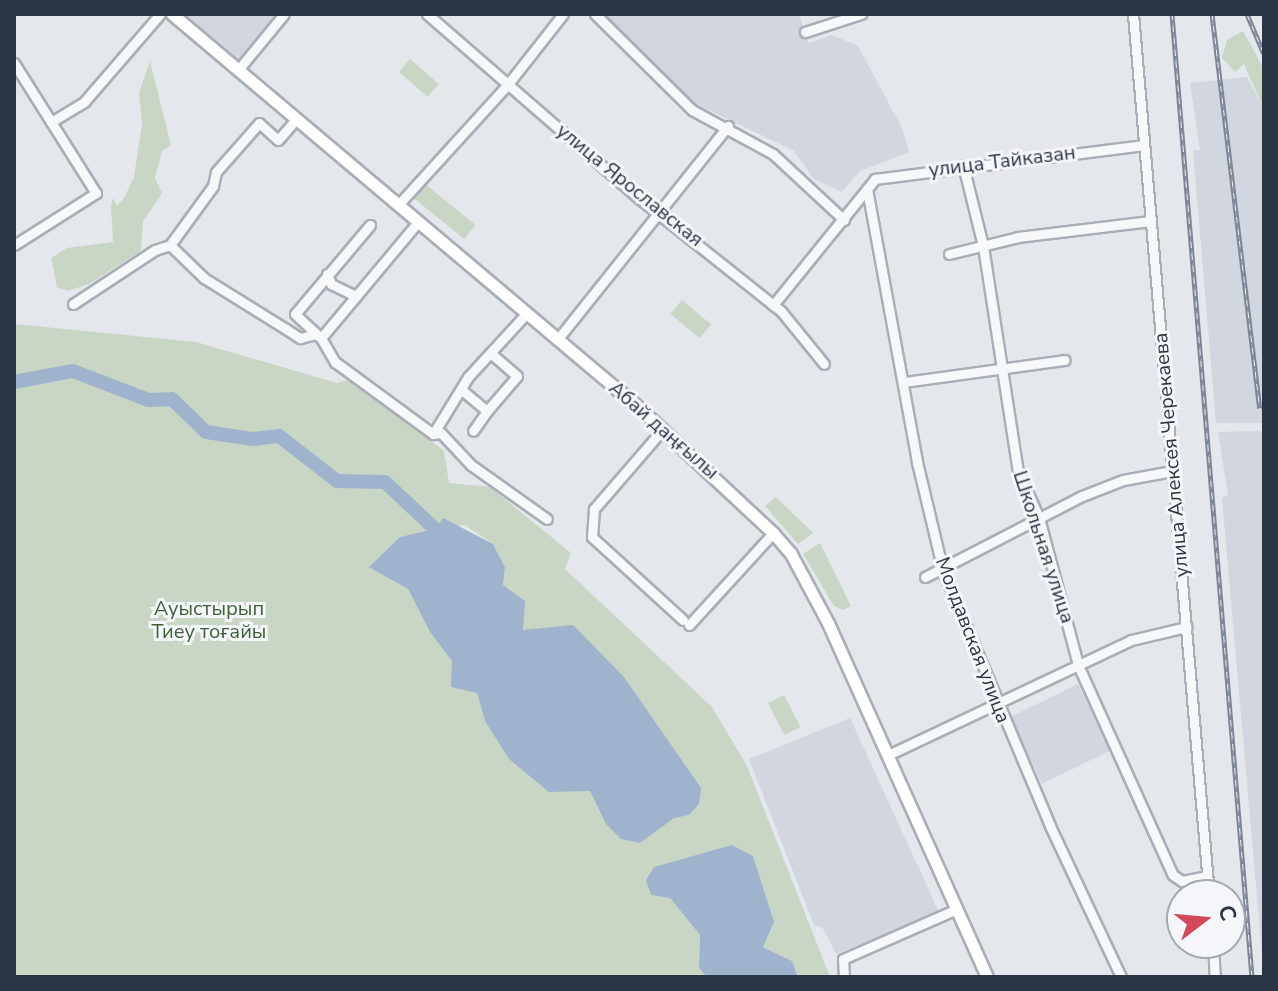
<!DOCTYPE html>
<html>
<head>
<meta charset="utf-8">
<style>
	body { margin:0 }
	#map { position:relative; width:1278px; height:991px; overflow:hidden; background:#e4e7ec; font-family:"Nunito Sans",sans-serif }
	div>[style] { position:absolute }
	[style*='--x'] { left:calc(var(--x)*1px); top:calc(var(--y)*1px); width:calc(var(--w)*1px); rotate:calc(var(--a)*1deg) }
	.built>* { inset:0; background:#d2d6de; transform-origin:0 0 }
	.green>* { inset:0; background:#c9d6c5; transform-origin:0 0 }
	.water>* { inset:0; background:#9fb4cc }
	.river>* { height:14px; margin:-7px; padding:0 7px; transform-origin:7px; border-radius:7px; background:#9fb4cc }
	.roads { filter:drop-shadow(2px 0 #a9aeb7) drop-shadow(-2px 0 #a9aeb7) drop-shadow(0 2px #a9aeb7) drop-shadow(0 -2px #a9aeb7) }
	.minor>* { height:9px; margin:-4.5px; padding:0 4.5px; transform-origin:4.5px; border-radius:4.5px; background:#f7f8fa }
	.major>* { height:11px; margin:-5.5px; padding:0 5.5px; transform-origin:5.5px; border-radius:5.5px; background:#fff }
	.rail>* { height:5px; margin-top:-2.5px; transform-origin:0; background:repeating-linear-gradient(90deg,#f4f6f9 0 6px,#7d8696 0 12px); box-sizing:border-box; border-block:2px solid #7d8696 }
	span { translate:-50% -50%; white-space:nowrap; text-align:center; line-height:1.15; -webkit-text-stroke:6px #f4f6f9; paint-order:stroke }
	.street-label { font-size:20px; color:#2b3445 }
	.park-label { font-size:20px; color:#3f6138 }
	.frame { position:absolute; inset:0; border:16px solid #2b3445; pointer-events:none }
	.north { position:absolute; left:1166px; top:879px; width:80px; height:80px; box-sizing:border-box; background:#f4f6f9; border:2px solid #a4a8b1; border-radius:50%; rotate:74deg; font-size:22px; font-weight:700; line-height:32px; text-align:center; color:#2b3445 }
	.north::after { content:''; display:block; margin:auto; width:28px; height:36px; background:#d1495b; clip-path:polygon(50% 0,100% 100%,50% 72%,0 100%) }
</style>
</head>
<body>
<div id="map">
	<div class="built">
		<i style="clip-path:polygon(172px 14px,284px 14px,238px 70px)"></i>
		<i style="clip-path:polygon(601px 14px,799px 14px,809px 43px,832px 35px,858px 46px,902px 128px,909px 152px,860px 171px,842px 192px,814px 179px,794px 151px,688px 100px)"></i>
		<i style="clip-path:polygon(1247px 77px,1264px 109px,1264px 423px,1216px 423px,1193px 151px,1200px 150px,1190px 83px)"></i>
		<i style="clip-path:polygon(1258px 431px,1264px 433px,1264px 977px,1222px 498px,1228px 495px,1218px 432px)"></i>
		<i style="left:1078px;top:684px;width:74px;height:76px;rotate:64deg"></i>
		<i style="clip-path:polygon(850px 718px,939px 912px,836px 954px,822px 927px,814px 925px,749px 759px)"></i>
	</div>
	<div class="green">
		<i style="clip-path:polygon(1243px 31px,1264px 69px,1264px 109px,1244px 64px,1235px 72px,1222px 58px,1227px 40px)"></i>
		<i style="left:410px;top:59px;width:38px;height:17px;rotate:41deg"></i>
		<i style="clip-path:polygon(150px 61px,171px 145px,162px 151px,155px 178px,162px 193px,143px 222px,141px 251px,89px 284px,68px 291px,57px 287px,51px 258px,67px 248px,113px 242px,111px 205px,113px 198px,117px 206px,124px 198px,134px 177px,142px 123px,139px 93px)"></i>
		<i style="left:425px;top:184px;width:65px;height:18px;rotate:39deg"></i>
		<i style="left:682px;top:300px;width:38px;height:18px;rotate:40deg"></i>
		<i style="clip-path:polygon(evenodd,14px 324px,196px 342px,337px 383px,351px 379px,444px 451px,449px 483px,490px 487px,571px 553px,565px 569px,712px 707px,747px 766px,830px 977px,798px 977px,792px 961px,763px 947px,674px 864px,654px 867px,670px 898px,700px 935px,699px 968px,707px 977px,14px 977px,14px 324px,465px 525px,493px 544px,505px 567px,503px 585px,523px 630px,689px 815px,674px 817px,640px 843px,606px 824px,590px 791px,485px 721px,477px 693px,430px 632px,408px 589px,400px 537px,465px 525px)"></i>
		<i style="clip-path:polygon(776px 497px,813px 533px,798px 544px,765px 506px)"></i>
		<i style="clip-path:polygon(820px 543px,851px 606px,843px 610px,834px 606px,803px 554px)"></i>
		<i style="left:784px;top:695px;width:36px;height:18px;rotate:63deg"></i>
	</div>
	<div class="water">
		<i style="clip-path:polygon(443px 518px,493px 544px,505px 567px,503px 585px,525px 601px,523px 630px,573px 625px,624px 677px,701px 788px,699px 804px,689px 815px,674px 818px,640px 843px,621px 839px,606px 824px,590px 791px,549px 792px,509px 759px,485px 721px,477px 693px,451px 687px,452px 661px,430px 632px,408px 589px,369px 567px,400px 537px,435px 529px)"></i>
		<i style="clip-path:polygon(732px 845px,753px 856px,774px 922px,763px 947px,792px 961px,798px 977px,707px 977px,699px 968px,700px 935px,670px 898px,651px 895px,646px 880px,654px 867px)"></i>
	</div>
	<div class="river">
		<i style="--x:14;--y:382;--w:60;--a:-10.6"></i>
		<i style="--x:73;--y:371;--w:80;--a:21.1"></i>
		<i style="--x:148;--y:400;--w:24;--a:-2"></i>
		<i style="--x:172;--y:399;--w:47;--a:44.1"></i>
		<i style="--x:206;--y:432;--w:48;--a:8.5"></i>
		<i style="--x:253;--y:439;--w:26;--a:-7"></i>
		<i style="--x:279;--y:436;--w:73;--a:37.8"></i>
		<i style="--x:337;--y:481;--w:48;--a:1.2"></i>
		<i style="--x:385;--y:482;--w:69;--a:43.2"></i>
	</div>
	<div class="roads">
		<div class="minor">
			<i style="--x:427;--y:14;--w:282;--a:41"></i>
			<i style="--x:640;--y:199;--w:180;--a:38.5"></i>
			<i style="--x:781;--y:311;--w:68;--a:50.9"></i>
			<i style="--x:595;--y:14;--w:136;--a:44.7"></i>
			<i style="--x:692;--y:110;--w:92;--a:28.5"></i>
			<i style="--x:773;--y:154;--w:97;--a:42.9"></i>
			<i style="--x:1133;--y:14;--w:884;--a:85.07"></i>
			<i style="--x:805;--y:32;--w:59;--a:-17.8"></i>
			<i style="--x:14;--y:63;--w:154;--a:57.8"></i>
			<i style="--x:96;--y:193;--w:97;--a:147.6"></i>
			<i style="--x:238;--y:70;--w:72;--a:-50.6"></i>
			<i style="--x:51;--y:122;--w:39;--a:-31"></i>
			<i style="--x:84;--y:102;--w:116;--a:-49.2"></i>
			<i style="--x:963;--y:165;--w:83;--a:76.1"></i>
			<i style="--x:983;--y:246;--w:228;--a:81.2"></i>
			<i style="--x:1018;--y:471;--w:51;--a:65.9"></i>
			<i style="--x:1039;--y:518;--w:152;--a:75.1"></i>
			<i style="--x:1078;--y:665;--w:230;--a:65.7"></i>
			<i style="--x:1173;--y:875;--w:11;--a:34"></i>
			<i style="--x:1182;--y:881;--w:25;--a:-11"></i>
			<i style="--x:867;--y:189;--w:278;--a:79.6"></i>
			<i style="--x:917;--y:462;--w:112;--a:76.6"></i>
			<i style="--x:943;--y:571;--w:277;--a:67.2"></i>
			<i style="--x:1050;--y:826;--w:167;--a:64.8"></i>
			<i style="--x:398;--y:205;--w:164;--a:-47.7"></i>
			<i style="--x:508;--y:84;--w:89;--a:-51.8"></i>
			<i style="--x:370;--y:225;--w:116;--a:130.1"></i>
			<i style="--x:295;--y:314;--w:35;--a:43"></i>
			<i style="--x:321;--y:338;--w:28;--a:60"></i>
			<i style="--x:335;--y:362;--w:122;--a:36.3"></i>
			<i style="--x:433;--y:434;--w:8;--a:-7"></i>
			<i style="--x:441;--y:433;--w:44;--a:46.8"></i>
			<i style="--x:471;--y:465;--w:93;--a:35.4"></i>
			<i style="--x:170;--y:245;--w:47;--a:44.1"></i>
			<i style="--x:204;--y:278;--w:97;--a:31.9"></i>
			<i style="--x:286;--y:329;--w:17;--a:33"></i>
			<i style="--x:300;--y:338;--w:16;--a:-14"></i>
			<i style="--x:949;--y:254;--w:71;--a:-13.8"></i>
			<i style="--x:1018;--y:237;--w:133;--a:-6.9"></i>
			<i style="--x:327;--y:274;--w:11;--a:68"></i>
			<i style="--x:331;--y:284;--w:28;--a:26"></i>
			<i style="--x:73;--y:304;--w:98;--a:-33.4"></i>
			<i style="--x:155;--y:250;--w:16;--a:-18"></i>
			<i style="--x:170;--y:245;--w:73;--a:-53.9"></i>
			<i style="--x:213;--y:186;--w:14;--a:-78"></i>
			<i style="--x:216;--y:172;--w:65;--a:-48.7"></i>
			<i style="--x:259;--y:123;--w:25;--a:42"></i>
			<i style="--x:278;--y:140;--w:28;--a:-49"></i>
			<i style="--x:773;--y:305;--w:162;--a:-51"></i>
			<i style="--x:875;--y:179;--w:271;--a:-7.2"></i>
			<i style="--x:321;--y:338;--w:151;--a:-50.1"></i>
			<i style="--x:557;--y:340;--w:274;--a:-51.4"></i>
			<i style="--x:904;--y:382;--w:162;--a:-7.8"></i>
			<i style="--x:463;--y:391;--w:31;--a:40"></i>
			<i style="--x:487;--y:411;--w:24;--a:125"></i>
			<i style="--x:487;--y:411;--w:46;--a:-49.4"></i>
			<i style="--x:517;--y:376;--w:33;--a:-139"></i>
			<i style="--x:663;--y:429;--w:106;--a:130.8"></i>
			<i style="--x:594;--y:509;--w:28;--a:94"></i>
			<i style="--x:592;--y:537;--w:123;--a:42.4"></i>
			<i style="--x:433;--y:434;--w:67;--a:-58.4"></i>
			<i style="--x:468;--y:377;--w:86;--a:-47.4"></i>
			<i style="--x:925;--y:577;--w:177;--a:-27.3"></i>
			<i style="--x:1082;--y:496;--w:44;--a:-21.3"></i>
			<i style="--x:1123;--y:480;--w:50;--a:-10.4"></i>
			<i style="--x:689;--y:625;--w:125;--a:-47.6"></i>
			<i style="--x:888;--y:755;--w:269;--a:-25.3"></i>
			<i style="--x:1131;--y:640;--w:57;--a:-13.3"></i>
			<i style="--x:1213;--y:943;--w:34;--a:87"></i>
			<i style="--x:844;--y:977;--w:18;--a:-93"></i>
			<i style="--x:843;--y:959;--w:124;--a:-23.7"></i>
		</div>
		<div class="major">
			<i style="--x:172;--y:14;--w:610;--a:40.14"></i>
			<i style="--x:638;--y:407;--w:185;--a:43"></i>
			<i style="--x:773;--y:533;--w:28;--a:49"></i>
			<i style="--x:791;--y:554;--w:78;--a:61.8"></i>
			<i style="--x:828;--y:623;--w:388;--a:65.8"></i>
		</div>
	</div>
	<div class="rail">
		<i style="--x:1172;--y:14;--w:966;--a:85.25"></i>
		<i style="--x:1212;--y:14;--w:397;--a:83.1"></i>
		<i style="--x:1247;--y:14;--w:43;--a:67"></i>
	</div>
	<div class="street-label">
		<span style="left:1002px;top:161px;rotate:-7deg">улица Тайказан</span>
		<span style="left:630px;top:185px;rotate:39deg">улица Ярославская</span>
		<span style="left:664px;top:430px;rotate:41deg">Абай даңғылы</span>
		<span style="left:1171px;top:455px;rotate:-95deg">улица Алексея Черекаева</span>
		<span style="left:1044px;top:547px;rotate:72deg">Школьная улица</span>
		<span style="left:973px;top:640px;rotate:69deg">Молдавская улица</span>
	</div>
	<div class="park-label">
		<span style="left:209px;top:620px">Ауыстырып<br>Тиеу тоғайы</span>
	</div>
	<div class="frame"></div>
	<div class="north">С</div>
</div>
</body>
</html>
